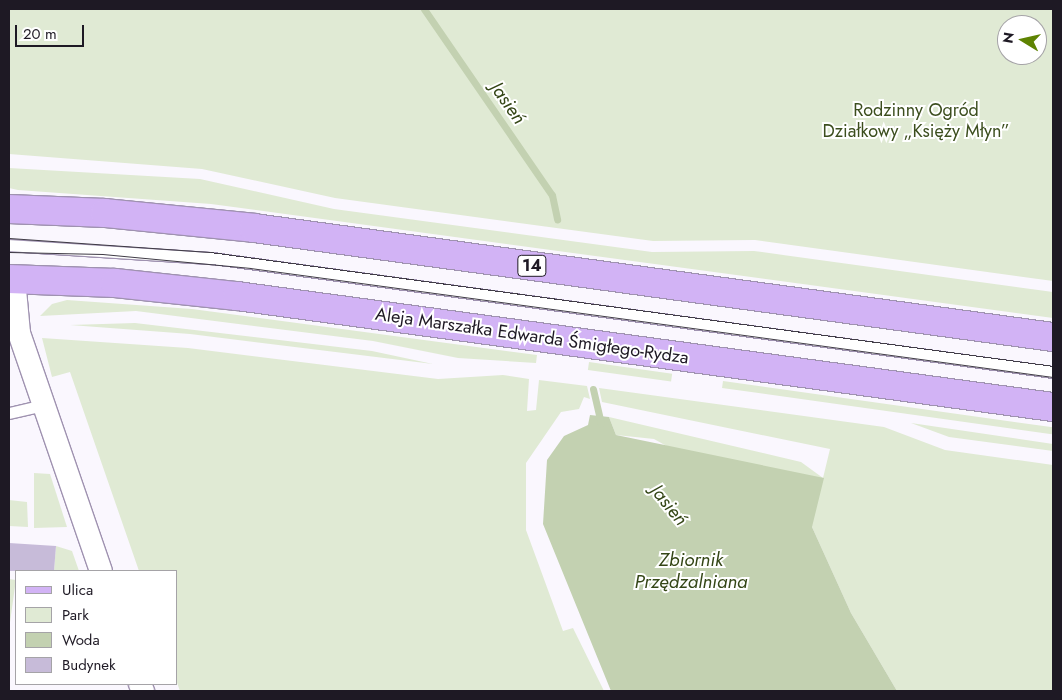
<!DOCTYPE html>
<html>
<head>
<meta charset="utf-8">
<style>
	body { margin:0 }
	#map { position:relative; width:1062px; height:700px; overflow:hidden; background:#faf7fe; font-family:Jost,sans-serif }
	div>[style] { position:absolute }
	[style*='--x'] { left:calc(var(--x)*1px); top:calc(var(--y)*1px); width:calc(var(--w)*1px); rotate:calc(var(--a)*1deg) }
	.green>* { inset:0; background:#e0ead4; transform-origin:0 0 }
	.water>* { inset:0; background:#c3d1b1 }
	.stream>* { height:7px; margin:-3.5px; padding:0 3.5px; transform-origin:3.5px; border-radius:3.5px; background:#c3d1b1 }
	.building>* { inset:0; background:#c7bbd9 }
	.roads { filter:drop-shadow(1px 0 #9f92b0) drop-shadow(-1px 0 #9f92b0) drop-shadow(0 1px #9f92b0) drop-shadow(0 -1px #9f92b0) }
	.lane>* { height:11px; margin:-5.5px; padding:0 5.5px; transform-origin:5.5px; border-radius:5.5px; background:#fff }
	.street>* { height:22px; margin:-11px; padding:0 11px; transform-origin:11px; border-radius:11px; background:#fff }
	.primary>* { height:28px; margin:-14px; padding:0 14px; transform-origin:14px; border-radius:14px; background:#d2b3f5 }
	.tram>* { height:1px; margin:-0.5px; padding:0 0.5px; transform-origin:0.5px; border-radius:0.5px; background:#3f3b45 }
	span { translate:-50% -50%; white-space:nowrap; text-align:center; line-height:1.15; -webkit-text-stroke:4px #fff; paint-order:stroke }
	.shield-label span { padding:1px 4px; background:#fff; border:1px solid; border-radius:4px; -webkit-text-stroke-width:0 }
	.shield-label { font-size:16px; color:#1e1924; font-weight:700 }
	.park-label { font-size:18px; color:#3c4e1e }
	.street-label { font-size:18px; color:#1e1924 }
	.water-label { font-size:19px; color:#344616; font-style:italic }
	.frame { position:absolute; inset:0; border:10px solid #1e1924; pointer-events:none }
	.legend { position:absolute; left:15px; top:570px; width:162px; height:115px; box-sizing:border-box; background:#fff; border:1px solid #a5a3a7; margin:0; padding:6px 9px; list-style:none; font-size:15px; color:#1e1924 }
	.legend li { display:flex; align-items:center; gap:10px; height:25px }
	.legend b { width:25px; border:1px solid #a5a3a7 }
	.north { position:absolute; left:997px; top:15px; width:50px; height:50px; box-sizing:border-box; background:#fff; border:1px solid #a5a3a7; border-radius:50%; rotate:279deg; font-size:14px; font-weight:700; line-height:20px; text-align:center; color:#1e1924 }
	.north::after { content:''; display:block; margin:auto; width:18px; height:22px; background:#5e8302; clip-path:polygon(50% 0,100% 100%,50% 72%,0 100%) }
	.scale { position:absolute; left:15px; top:25px; width:69px; height:22px; box-sizing:border-box; border:2px solid #1e1924; border-top:0; padding-left:6px; font-size:15px; line-height:18px; white-space:nowrap; color:#1e1924; -webkit-text-stroke:4px #fff; paint-order:stroke }
</style>
</head>
<body>
<div id="map">
	<div class="green">
		<i style="clip-path:polygon(evenodd,9px 9px,1053px 9px,1053px 281px,755px 240px,653px 241px,335px 198px,202px 169px,9px 154px,9px 9px,1007px 25px,1037px 25px,1037px 55px,1007px 55px,1007px 25px)"></i>
		<i style="clip-path:polygon(9px 168px,200px 179px,334px 209px,652px 252px,754px 251px,1053px 292px,1053px 318px,211px 204px,18px 190px,9px 188px)"></i>
		<i style="clip-path:polygon(67px 300px,192px 309px,537px 355px,536px 363px,458px 358px,373px 341px,136px 311px,40px 316px,52px 304px)"></i>
		<i style="clip-path:polygon(135px 323px,372px 351px,433px 364px,190px 334px,70px 325px)"></i>
		<i style="clip-path:polygon(42px 338px,188px 348px,438px 379px,503px 375px,529px 379px,527px 411px,536px 410px,539px 380px,587px 386px,590px 399px,584px 397px,579px 409px,561px 412px,526px 463px,526px 530px,563px 631px,573px 628px,604px 691px,180px 691px,176px 680px,176px 571px,139px 571px,70px 372px,52px 377px)"></i>
		<i style="left:589px;top:362px;width:84px;height:8px;rotate:8deg"></i>
		<i style="left:723px;top:381px;width:333px;height:7px;rotate:8deg"></i>
		<i style="clip-path:polygon(599px 388px,884px 427px,945px 450px,1053px 465px,1053px 691px,897px 691px,851px 613px,812px 527px,654px 439px,616px 435px,609px 417px,801px 462px,823px 478px,830px 449px,602px 402px)"></i>
		<i style="clip-path:polygon(911px 423px,1053px 444px,1053px 451px,949px 437px)"></i>
		<i style="clip-path:polygon(34px 473px,50px 474px,67px 527px,34px 528px)"></i>
		<i style="clip-path:polygon(9px 500px,27px 502px,28px 527px,9px 526px)"></i>
		<i style="clip-path:polygon(56px 546px,72px 551px,79px 571px,54px 571px)"></i>
		<i style="left:9px;top:579px;width:7px;height:75px;rotate:8deg"></i>
	</div>
	<div class="water">
		<i style="clip-path:polygon(590px 415px,609px 417px,616px 435px,824px 478px,812px 527px,851px 613px,897px 691px,611px 691px,543px 524px,547px 460px,564px 436px,588px 425px)"></i>
	</div>
	<div class="stream">
		<i style="--x:424;--y:9;--w:226;--a:55.5"></i>
		<i style="--x:552;--y:195;--w:25;--a:78"></i>
		<i style="--x:593;--y:389;--w:35;--a:77"></i>
	</div>
	<div class="building">
		<i style="clip-path:polygon(9px 543px,56px 546px,54px 571px,9px 571px)"></i>
	</div>
	<div class="roads">
		<div class="lane">
			<i style="--x:9;--y:245;--w:203;--a:3.7"></i>
			<i style="--x:212;--y:258;--w:849;--a:7.72"></i>
			<i style="--x:9;--y:413;--w:36;--a:-13"></i>
		</div>
		<div class="street">
			<i style="--x:14;--y:279;--w:54;--a:84.7"></i>
			<i style="--x:19;--y:333;--w:252;--a:71"></i>
			<i style="--x:140;--y:684;--w:8;--a:67"></i>
		</div>
		<div class="primary">
			<i style="--x:9;--y:209;--w:96;--a:2.4"></i>
			<i style="--x:105;--y:213;--w:150;--a:5.7"></i>
			<i style="--x:254;--y:228;--w:806;--a:7.77"></i>
			<i style="--x:9;--y:279;--w:106;--a:2.2"></i>
			<i style="--x:115;--y:283;--w:123;--a:6.1"></i>
			<i style="--x:237;--y:296;--w:824;--a:7.75"></i>
		</div>
	</div>
	<div class="tram">
		<i style="--x:9;--y:238;--w:201;--a:4"></i>
		<i style="--x:210;--y:252;--w:851;--a:7.7"></i>
		<i style="--x:9;--y:252;--w:94;--a:1.2"></i>
		<i style="--x:103;--y:254;--w:148;--a:5.4"></i>
		<i style="--x:250;--y:268;--w:810;--a:7.73"></i>
	</div>
	<div class="shield-label">
		<span style="left:532px;top:266px">14</span>
	</div>
	<div class="park-label">
		<span style="left:916px;top:121px">Rodzinny Ogród<br>Działkowy „Księży Młyn”</span>
	</div>
	<div class="street-label">
		<span style="left:532px;top:336px;rotate:8deg">Aleja Marszałka Edwarda Śmigłego-Rydza</span>
	</div>
	<div class="water-label">
		<span style="left:508px;top:103px;rotate:55deg">Jasień</span>
		<span style="left:669px;top:505px;rotate:51deg">Jasień</span>
		<span style="left:691px;top:571px">Zbiornik<br>Przędzalniana</span>
	</div>
	<div class="frame"></div>
	<ul class="legend">
	<li><b style="height:6px;background:#d2b3f5"></b>Ulica</li>
	<li><b style="height:14px;background:#e0ead4"></b>Park</li>
	<li><b style="height:14px;background:#c3d1b1"></b>Woda</li>
	<li><b style="height:14px;background:#c7bbd9"></b>Budynek</li>
	</ul>
	<div class="north">N</div>
	<div class="scale">20 m</div>
</div>
</body>
</html>
